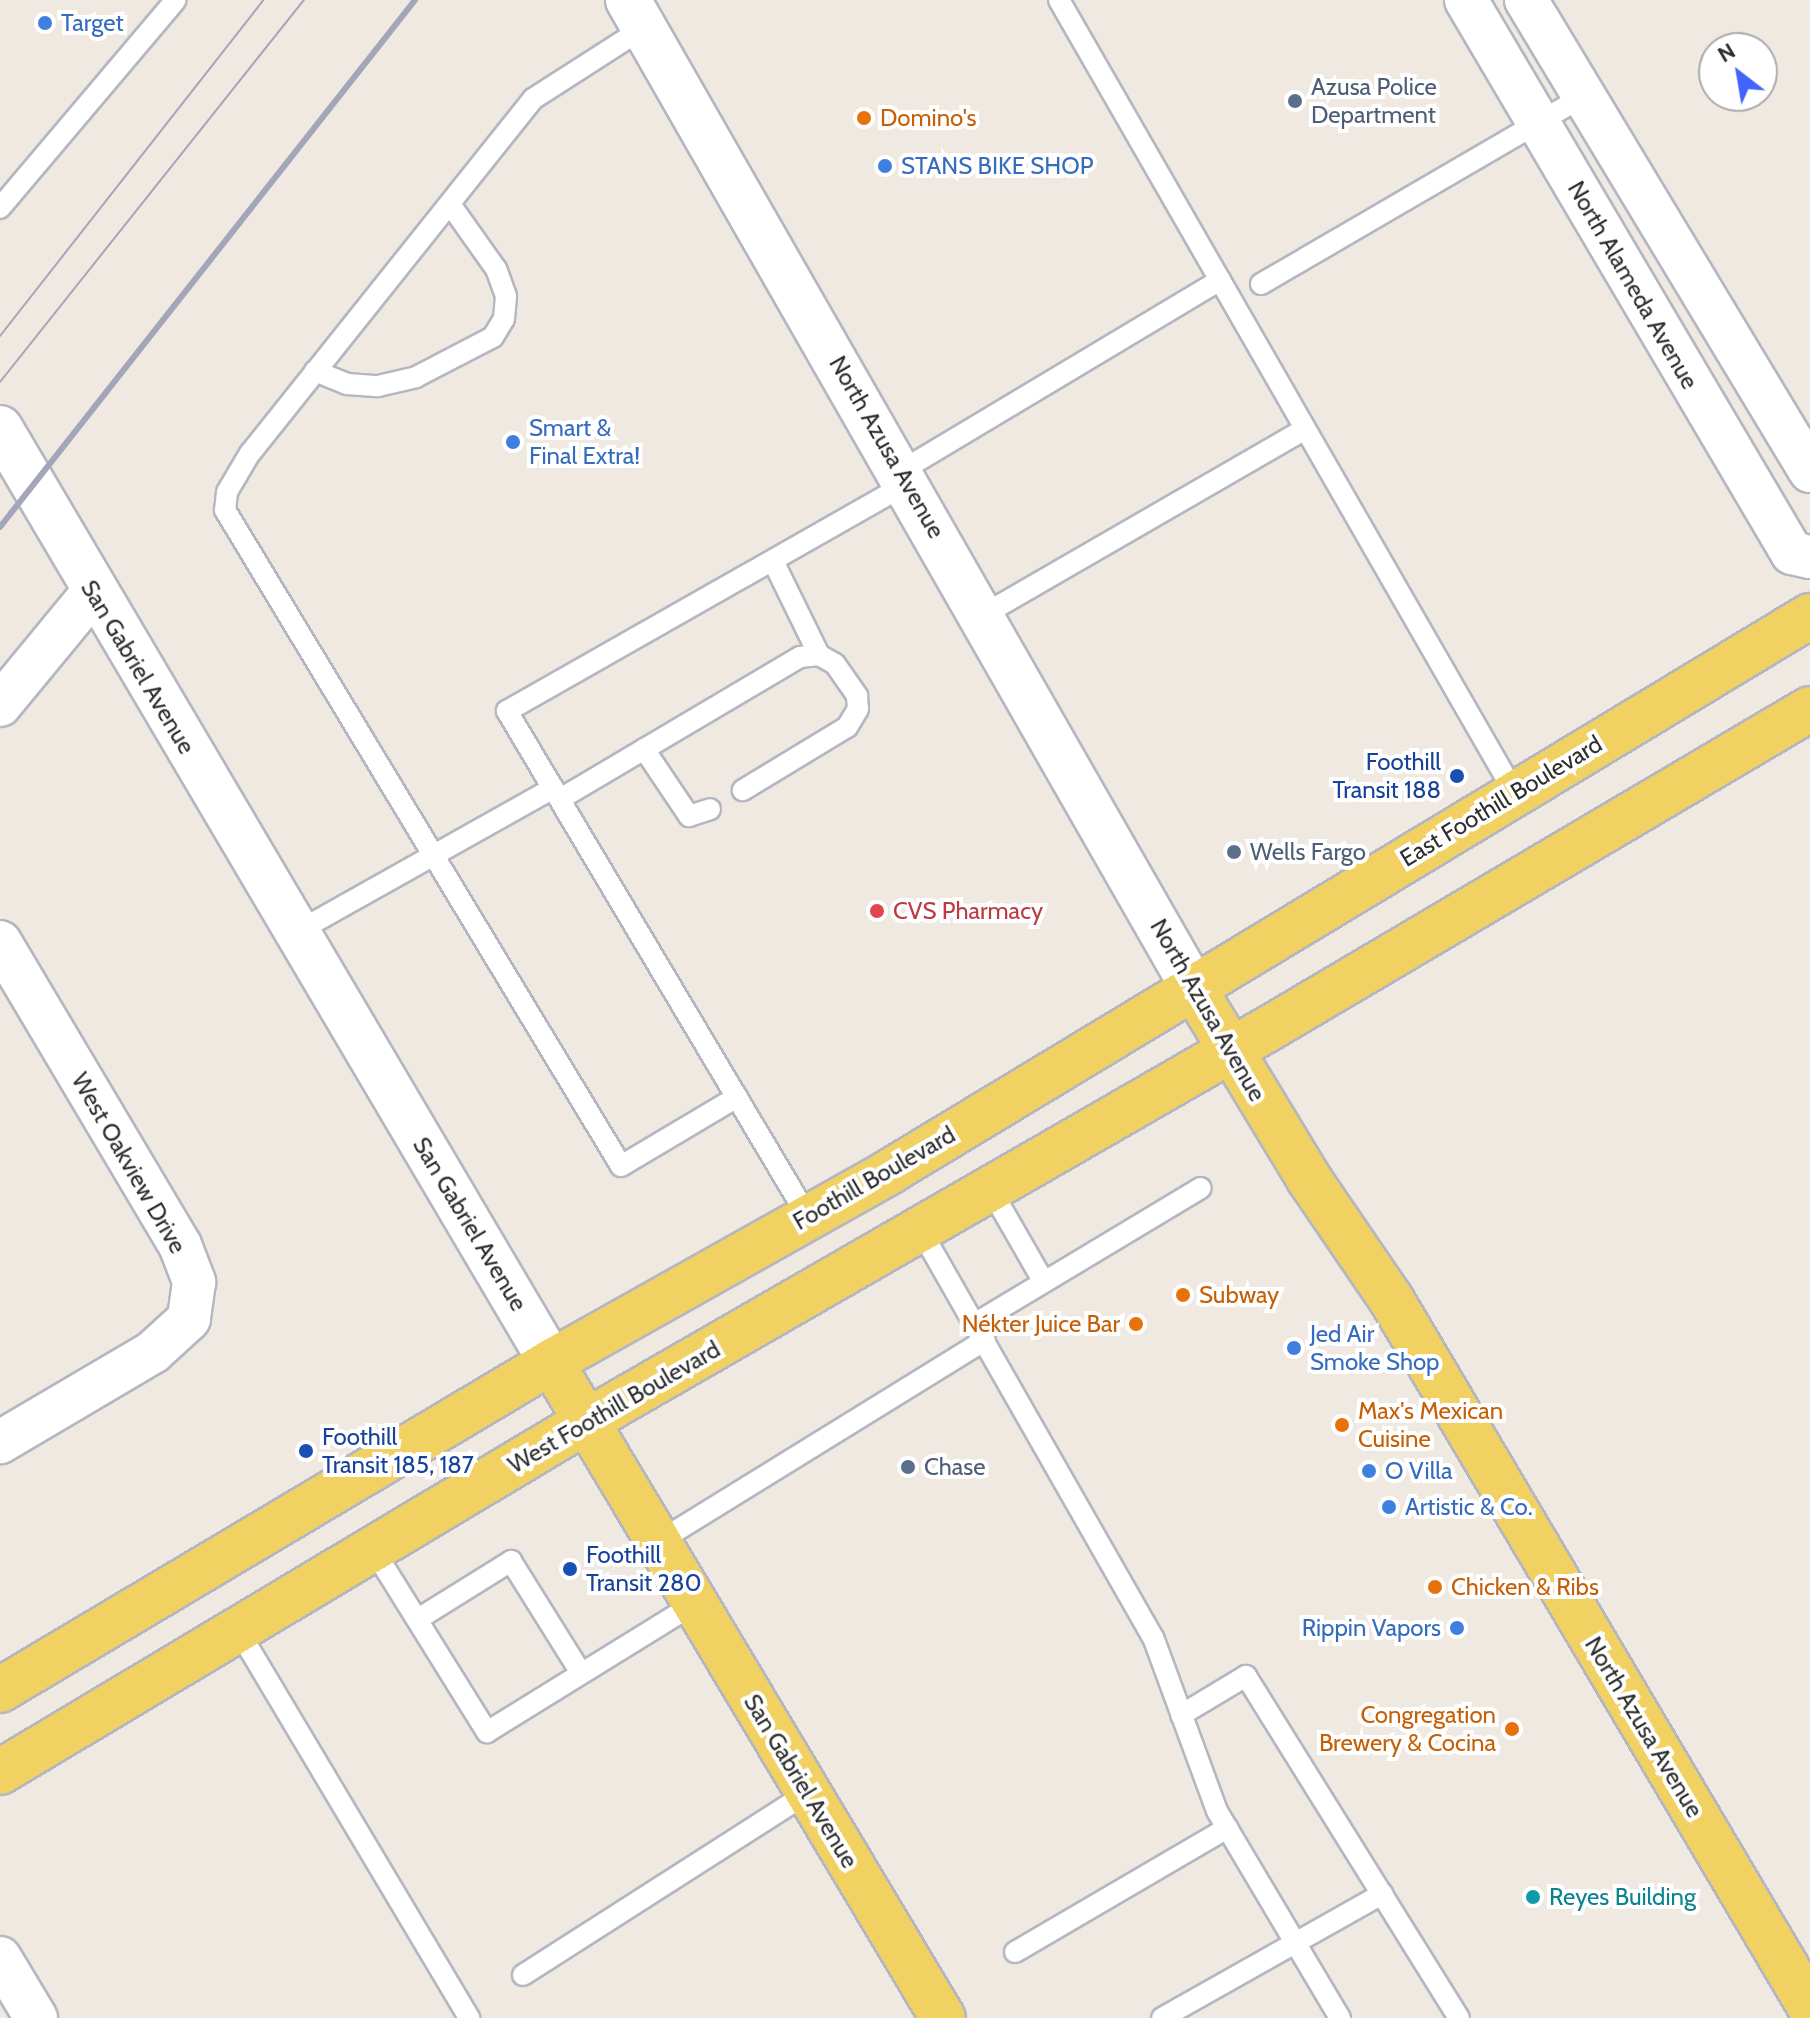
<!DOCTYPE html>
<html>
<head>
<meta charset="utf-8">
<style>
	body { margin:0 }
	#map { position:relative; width:1810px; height:2018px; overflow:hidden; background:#efe9e1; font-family:Cabin,sans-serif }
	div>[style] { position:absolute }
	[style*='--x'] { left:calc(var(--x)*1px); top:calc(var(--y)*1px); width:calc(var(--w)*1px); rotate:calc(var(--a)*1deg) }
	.roads { filter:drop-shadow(2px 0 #b4b7c1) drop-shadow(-2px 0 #b4b7c1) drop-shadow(0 2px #b4b7c1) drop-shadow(0 -2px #b4b7c1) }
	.service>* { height:20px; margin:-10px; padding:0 10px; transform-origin:10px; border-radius:10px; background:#fff }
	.minor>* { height:42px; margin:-21px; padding:0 21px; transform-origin:21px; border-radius:21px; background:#fff }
	.secondary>* { height:44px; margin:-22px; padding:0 22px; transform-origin:22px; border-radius:22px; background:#fff }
	.primary>* { height:44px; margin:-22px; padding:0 22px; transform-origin:22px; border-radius:22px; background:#f2d163 }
	.tram>* { height:2px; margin:-1px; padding:0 1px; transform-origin:1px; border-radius:1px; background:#a3a6b8 }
	.rail>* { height:6px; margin:-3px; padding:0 3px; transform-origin:3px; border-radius:3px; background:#a3a6b8 }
	.dots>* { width:22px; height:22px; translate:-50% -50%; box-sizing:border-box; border:4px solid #fff; border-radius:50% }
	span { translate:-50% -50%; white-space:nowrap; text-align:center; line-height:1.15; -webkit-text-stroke:8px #fff; paint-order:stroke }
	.shop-label { font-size:24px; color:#366cbe }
	.left { translate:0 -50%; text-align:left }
	.right { translate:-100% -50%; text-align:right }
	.service-label { font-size:24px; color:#4e5e75 }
	.food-label { font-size:24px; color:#c56008 }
	.street-label { font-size:24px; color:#2e2e2e }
	.transit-label { font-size:24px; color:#164399 }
	.health-label { font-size:24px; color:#be3a42 }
	.culture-label { font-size:24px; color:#0d838f }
	.north { position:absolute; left:1698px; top:32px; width:80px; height:80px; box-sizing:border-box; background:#fff; border:2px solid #ababab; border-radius:50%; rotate:329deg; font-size:22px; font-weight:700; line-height:32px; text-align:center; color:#2e2e2e }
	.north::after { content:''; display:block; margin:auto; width:28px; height:36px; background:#4264fb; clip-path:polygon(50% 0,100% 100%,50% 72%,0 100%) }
</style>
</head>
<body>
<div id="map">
	<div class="roads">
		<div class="service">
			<i style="--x:1059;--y:0;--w:913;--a:60.12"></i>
			<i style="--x:645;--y:27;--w:133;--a:147.3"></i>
			<i style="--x:533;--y:99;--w:453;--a:128.6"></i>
			<i style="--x:250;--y:453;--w:45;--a:120.5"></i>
			<i style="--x:227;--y:492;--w:18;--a:96"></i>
			<i style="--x:225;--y:510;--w:766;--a:58.88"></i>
			<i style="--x:621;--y:1166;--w:135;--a:-30.7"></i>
			<i style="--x:0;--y:208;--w:272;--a:-49.8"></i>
			<i style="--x:1261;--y:284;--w:374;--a:-30.2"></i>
			<i style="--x:315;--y:371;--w:35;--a:22"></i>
			<i style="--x:347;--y:384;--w:31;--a:4"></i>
			<i style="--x:378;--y:386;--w:39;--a:-13"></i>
			<i style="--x:416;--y:377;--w:87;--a:-27.5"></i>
			<i style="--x:493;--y:337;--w:21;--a:-59"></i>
			<i style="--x:504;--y:319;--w:23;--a:-85"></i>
			<i style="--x:506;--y:296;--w:29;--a:-110"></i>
			<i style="--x:496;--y:269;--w:80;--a:-125.3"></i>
			<i style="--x:901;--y:471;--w:372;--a:-30.9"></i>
			<i style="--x:773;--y:561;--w:105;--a:63.9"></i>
			<i style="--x:983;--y:615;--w:372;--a:-30"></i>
			<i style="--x:644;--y:749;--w:81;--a:56.1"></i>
			<i style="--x:689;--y:816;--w:22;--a:-18"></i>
			<i style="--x:560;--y:799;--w:279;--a:-30.6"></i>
			<i style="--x:800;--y:657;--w:19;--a:-6"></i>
			<i style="--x:819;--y:655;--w:18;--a:29"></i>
			<i style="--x:835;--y:664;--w:39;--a:55"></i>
			<i style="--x:857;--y:696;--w:13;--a:86"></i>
			<i style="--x:858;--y:709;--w:21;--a:121"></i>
			<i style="--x:847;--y:727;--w:122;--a:148.8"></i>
			<i style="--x:295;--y:933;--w:296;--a:-29.3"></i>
			<i style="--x:991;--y:1190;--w:106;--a:60.1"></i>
			<i style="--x:808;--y:1217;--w:589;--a:-120.75"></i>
			<i style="--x:507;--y:711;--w:461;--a:-29.6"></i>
			<i style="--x:921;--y:1231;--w:468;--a:60.3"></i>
			<i style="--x:1153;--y:1637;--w:185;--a:69.8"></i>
			<i style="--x:1217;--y:1811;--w:241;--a:59.3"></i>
			<i style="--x:976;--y:1323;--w:262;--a:-31"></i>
			<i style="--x:658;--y:1542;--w:384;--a:-31.7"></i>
			<i style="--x:373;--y:1549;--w:216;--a:58.1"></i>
			<i style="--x:487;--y:1732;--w:243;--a:-31.7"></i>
			<i style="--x:418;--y:1619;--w:110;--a:-31.9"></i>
			<i style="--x:511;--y:1561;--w:132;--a:58"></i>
			<i style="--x:238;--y:1630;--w:452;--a:59.2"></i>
			<i style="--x:1181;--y:1715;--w:76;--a:-31"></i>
			<i style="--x:1246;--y:1676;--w:403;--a:58.1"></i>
			<i style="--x:1015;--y:1952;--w:246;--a:-30.3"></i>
			<i style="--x:523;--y:1975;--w:338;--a:-32.6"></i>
			<i style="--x:1162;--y:2018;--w:253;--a:-29.4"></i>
		</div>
		<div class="minor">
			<i style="--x:1466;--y:0;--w:642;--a:59.48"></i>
			<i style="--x:1792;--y:553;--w:18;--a:13"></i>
			<i style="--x:1526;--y:0;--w:550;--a:58.91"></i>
			<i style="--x:0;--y:705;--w:146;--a:-50.5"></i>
			<i style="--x:0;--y:942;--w:352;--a:59.3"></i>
			<i style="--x:180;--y:1245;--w:40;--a:69"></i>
			<i style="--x:194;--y:1282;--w:37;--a:98"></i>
			<i style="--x:189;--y:1319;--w:49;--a:137.5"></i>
			<i style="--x:153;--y:1352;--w:178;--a:149.5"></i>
			<i style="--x:0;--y:1958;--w:70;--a:59"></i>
		</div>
		<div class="secondary">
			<i style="--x:628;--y:0;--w:1140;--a:60.22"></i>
			<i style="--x:0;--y:428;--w:1084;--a:59.46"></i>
		</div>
		<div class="primary">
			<i style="--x:1194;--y:989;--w:222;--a:58.8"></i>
			<i style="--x:1309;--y:1179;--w:145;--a:55.7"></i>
			<i style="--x:1391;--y:1299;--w:823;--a:59.38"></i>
			<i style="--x:551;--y:1362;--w:764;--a:59.14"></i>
			<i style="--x:0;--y:1690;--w:641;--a:-30.76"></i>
			<i style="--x:551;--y:1362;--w:388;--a:-29.3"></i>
			<i style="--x:889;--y:1172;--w:1076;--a:-31.12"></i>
			<i style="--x:0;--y:1772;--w:684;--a:-30.88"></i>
			<i style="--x:587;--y:1421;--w:786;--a:-29.93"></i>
			<i style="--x:1268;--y:1029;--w:629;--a:-30.56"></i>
		</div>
	</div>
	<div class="tram">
		<i style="--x:0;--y:336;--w:427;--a:-51.9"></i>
		<i style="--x:0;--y:382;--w:488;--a:-51.5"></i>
	</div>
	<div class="rail">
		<i style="--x:0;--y:527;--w:671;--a:-51.78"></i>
	</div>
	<div class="dots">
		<i style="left:45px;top:23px;background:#3f7fe0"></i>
		<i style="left:1295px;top:101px;background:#5c6f8a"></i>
		<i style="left:864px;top:118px;background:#e8710a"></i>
		<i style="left:885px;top:166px;background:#3f7fe0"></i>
		<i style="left:513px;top:442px;background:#3f7fe0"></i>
		<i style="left:1457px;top:776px;background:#1a4fb4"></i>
		<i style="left:1234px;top:852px;background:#5c6f8a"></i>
		<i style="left:877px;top:911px;background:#e0444e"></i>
		<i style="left:1183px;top:1295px;background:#e8710a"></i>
		<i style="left:1136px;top:1324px;background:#e8710a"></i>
		<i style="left:1294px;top:1348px;background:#3f7fe0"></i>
		<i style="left:1342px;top:1425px;background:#e8710a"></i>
		<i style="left:306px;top:1451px;background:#1a4fb4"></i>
		<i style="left:908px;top:1467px;background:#5c6f8a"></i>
		<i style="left:1369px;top:1471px;background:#3f7fe0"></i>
		<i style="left:1389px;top:1507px;background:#3f7fe0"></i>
		<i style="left:570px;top:1569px;background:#1a4fb4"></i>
		<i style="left:1435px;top:1587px;background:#e8710a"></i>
		<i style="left:1457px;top:1628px;background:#3f7fe0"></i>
		<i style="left:1512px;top:1729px;background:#e8710a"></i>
		<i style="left:1533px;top:1897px;background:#0f9aa8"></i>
	</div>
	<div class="shop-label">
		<span class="left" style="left:61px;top:23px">Target</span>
		<span class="left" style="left:901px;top:166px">STANS BIKE SHOP</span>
		<span class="left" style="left:529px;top:442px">Smart &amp;<br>Final Extra!</span>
		<span class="left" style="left:1310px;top:1348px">Jed Air<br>Smoke Shop</span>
		<span class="left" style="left:1385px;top:1471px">O Villa</span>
		<span class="left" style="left:1405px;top:1507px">Artistic &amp; Co.</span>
		<span class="right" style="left:1441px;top:1628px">Rippin Vapors</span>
	</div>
	<div class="service-label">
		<span class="left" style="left:1311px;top:101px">Azusa Police<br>Department</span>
		<span class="left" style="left:1250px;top:852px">Wells Fargo</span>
		<span class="left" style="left:924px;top:1467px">Chase</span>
	</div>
	<div class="food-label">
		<span class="left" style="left:880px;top:118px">Domino's</span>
		<span class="left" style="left:1199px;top:1295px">Subway</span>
		<span class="right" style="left:1120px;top:1324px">Nékter Juice Bar</span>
		<span class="left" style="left:1358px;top:1425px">Max's Mexican<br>Cuisine</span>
		<span class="left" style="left:1451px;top:1587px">Chicken &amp; Ribs</span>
		<span class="right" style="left:1496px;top:1729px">Congregation<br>Brewery &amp; Cocina</span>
	</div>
	<div class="street-label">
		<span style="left:1633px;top:285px;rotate:60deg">North Alameda Avenue</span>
		<span style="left:887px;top:447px;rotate:60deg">North Azusa Avenue</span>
		<span style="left:138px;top:667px;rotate:59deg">San Gabriel Avenue</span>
		<span style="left:1501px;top:801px;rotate:-31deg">East Foothill Boulevard</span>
		<span style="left:1208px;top:1010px;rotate:60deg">North Azusa Avenue</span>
		<span style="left:129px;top:1163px;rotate:60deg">West Oakview Drive</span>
		<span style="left:874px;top:1178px;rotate:-30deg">Foothill Boulevard</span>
		<span style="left:470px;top:1224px;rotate:59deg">San Gabriel Avenue</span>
		<span style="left:614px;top:1407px;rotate:-30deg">West Foothill Boulevard</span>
		<span style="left:1644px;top:1727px;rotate:59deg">North Azusa Avenue</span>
		<span style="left:801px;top:1781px;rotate:59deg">San Gabriel Avenue</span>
	</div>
	<div class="transit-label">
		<span class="right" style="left:1441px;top:776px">Foothill<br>Transit 188</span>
		<span class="left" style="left:322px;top:1451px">Foothill<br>Transit 185, 187</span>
		<span class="left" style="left:586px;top:1569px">Foothill<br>Transit 280</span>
	</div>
	<div class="health-label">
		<span class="left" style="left:893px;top:911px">CVS Pharmacy</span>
	</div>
	<div class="culture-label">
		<span class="left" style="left:1549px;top:1897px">Reyes Building</span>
	</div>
	<div class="north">N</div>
</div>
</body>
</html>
